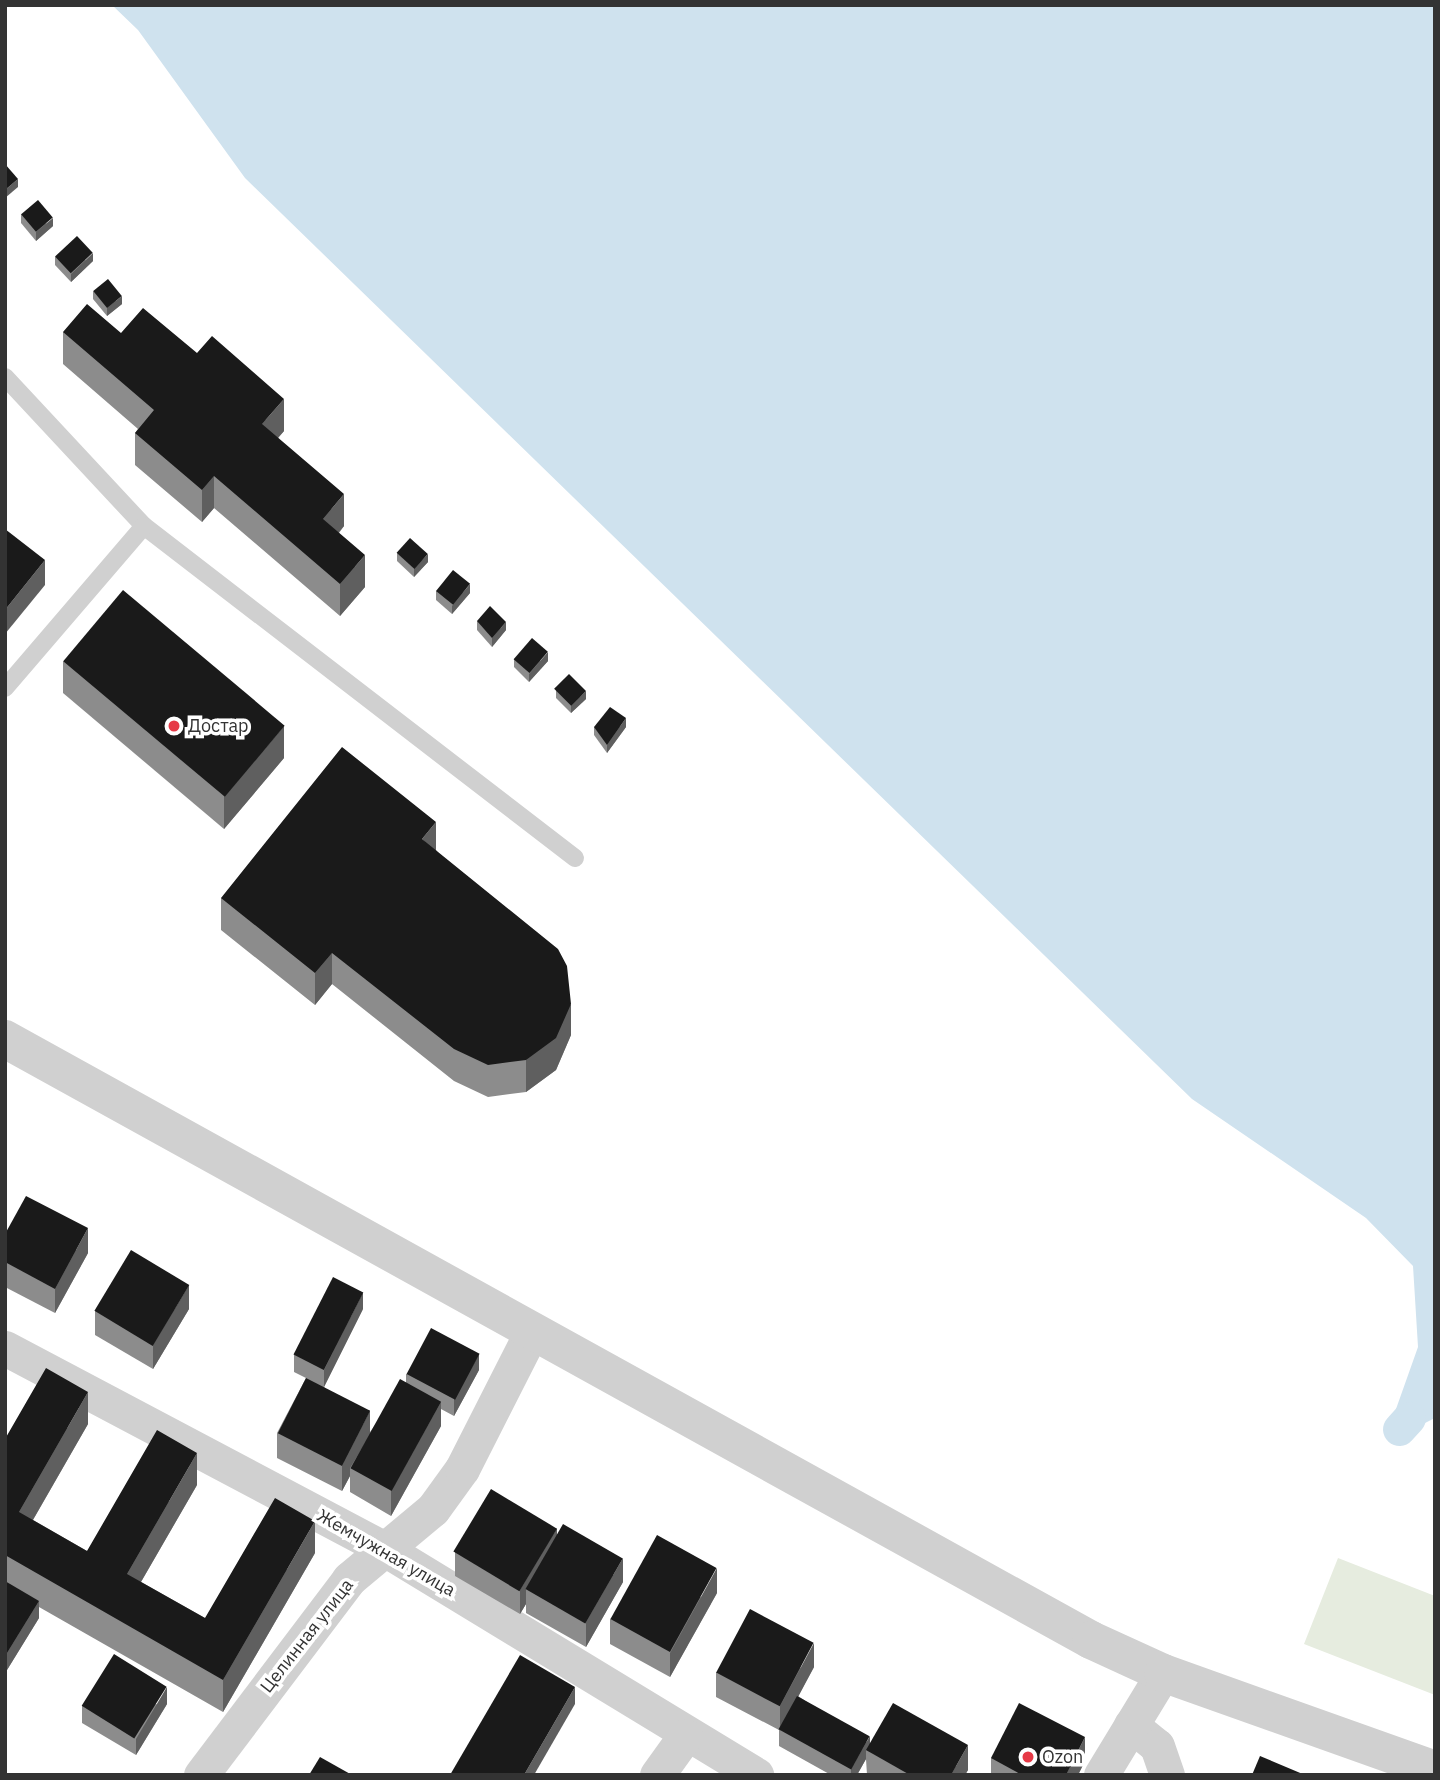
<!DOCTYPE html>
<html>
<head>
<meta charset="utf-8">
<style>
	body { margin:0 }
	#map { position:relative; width:1440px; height:1780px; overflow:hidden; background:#fff; font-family:"IBM Plex Sans",sans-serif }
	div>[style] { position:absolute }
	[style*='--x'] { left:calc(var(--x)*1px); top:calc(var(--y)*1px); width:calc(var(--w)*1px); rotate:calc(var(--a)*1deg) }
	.green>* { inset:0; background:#e6ecdf }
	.water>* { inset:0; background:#cfe2ee }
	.canal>* { height:33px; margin:-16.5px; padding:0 16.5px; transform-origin:16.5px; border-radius:16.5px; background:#cfe2ee }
	.service>* { height:18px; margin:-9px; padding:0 9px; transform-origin:9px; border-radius:9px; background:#d0d0d0 }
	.minor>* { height:35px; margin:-17.5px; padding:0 17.5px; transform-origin:17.5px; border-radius:17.5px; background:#d0d0d0 }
	.tertiary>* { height:38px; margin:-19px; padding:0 19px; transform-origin:19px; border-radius:19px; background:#d0d0d0 }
	.wall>* { inset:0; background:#8c8c8c }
	.shaded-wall>* { inset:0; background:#5f5f5f }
	.building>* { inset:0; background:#1a1a1a; transform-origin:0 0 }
	.dots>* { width:19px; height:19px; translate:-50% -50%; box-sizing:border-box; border:4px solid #fff; border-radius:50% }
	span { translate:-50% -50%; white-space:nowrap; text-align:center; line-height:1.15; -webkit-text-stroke:7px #fff; paint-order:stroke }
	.poi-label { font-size:18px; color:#333 }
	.left { translate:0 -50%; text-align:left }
	.street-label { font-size:18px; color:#333 }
	.frame { position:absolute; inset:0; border:7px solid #333; pointer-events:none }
</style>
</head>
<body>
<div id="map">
	<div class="green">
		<i style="clip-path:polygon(1338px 1558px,1435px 1596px,1435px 1695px,1304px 1644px)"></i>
	</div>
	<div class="water">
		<i style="clip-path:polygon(112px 5px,1435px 5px,1435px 1418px,1421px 1425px,1396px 1409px,1418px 1347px,1413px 1266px,1366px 1218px,1192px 1099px,245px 178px,138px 30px)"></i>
	</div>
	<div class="canal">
		<i style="--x:1399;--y:1429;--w:15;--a:-48"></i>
	</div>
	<div class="service">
		<i style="--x:5;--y:377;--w:204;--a:47"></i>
		<i style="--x:144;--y:526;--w:544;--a:37.61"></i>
		<i style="--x:5;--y:688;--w:213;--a:-49.4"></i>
	</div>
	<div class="minor">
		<i style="--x:5;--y:1348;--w:428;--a:27.9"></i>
		<i style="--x:383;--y:1548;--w:437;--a:31.3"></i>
		<i style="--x:1131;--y:1725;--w:33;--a:39"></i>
		<i style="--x:1157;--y:1746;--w:31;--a:71"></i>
		<i style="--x:201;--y:1775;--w:246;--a:-52.9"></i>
		<i style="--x:349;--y:1579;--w:109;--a:-39.8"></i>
		<i style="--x:433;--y:1509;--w:49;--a:-54.1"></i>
		<i style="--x:462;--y:1469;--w:155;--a:-63.1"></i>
		<i style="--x:657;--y:1775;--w:48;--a:-54.3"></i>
		<i style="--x:1101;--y:1775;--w:119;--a:-58.7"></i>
	</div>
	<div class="tertiary">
		<i style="--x:5;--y:1039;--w:1241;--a:28.96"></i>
		<i style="--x:1091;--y:1640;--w:79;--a:24.6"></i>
		<i style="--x:1163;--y:1673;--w:289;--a:19.6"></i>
	</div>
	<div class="wall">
		<i style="clip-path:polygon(21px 214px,53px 226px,36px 241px,21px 223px)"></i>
		<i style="clip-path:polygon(55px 257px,93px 261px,71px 282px,55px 265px)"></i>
		<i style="clip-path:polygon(93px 291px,122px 304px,107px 316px,93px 299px)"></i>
		<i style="clip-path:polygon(63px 332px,121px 333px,284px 431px,278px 438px,344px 526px,339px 533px,365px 587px,340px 616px,214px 508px,202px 522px,135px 465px,135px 433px,138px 429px,63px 364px)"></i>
		<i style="clip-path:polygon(397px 553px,428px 562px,414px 577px,397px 561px)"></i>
		<i style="clip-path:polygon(436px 591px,470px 593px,452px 614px,436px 600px)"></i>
		<i style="clip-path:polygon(477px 621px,506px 630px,492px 647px,477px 630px)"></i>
		<i style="clip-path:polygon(514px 659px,548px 661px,529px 682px,514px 667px)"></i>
		<i style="clip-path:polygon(63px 661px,284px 758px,224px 829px,63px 693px)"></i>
		<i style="clip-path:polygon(556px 690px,586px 699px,571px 713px,556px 698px)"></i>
		<i style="clip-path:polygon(594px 727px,626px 727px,607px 753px,594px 735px)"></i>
		<i style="clip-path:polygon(436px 850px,571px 1035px,556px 1070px,526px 1092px,488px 1097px,454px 1081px,332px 984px,315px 1005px,221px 930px,221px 898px)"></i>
		<i style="clip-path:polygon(5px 1234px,88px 1253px,55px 1313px,5px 1287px)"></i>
		<i style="clip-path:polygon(189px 1309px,153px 1369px,95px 1335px,95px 1311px)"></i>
		<i style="clip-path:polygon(363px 1309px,324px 1387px,370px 1432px,406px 1382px,406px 1374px,479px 1370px,454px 1416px,441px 1409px,441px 1426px,391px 1516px,350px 1492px,350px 1476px,342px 1491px,277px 1458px,277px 1433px,306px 1378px,294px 1372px,294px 1355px)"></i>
		<i style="clip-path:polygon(88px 1424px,33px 1520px,87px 1551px,197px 1485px,141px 1582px,205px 1618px,315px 1553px,223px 1712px,39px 1607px,39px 1618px,7px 1670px,5px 1669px,5px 1439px)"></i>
		<i style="clip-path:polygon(557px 1534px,623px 1582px,586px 1647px,526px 1613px,526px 1604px,520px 1614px,455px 1576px,455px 1552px)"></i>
		<i style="clip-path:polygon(717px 1593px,670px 1677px,610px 1644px,610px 1619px)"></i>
		<i style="clip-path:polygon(814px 1667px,798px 1696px,870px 1744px,968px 1770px,965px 1775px,867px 1775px,866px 1759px,857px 1775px,831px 1775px,779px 1746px,779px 1730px,716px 1697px,716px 1672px)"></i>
		<i style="clip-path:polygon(167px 1704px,136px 1755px,82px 1723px,82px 1706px)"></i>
		<i style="clip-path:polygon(991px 1758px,1085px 1761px,1078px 1775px,991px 1775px)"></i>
	</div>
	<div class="shaded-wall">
		<i style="clip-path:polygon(18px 179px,18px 187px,5px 198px,5px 190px)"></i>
		<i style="clip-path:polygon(53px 218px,53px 226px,36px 241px,36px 232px)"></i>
		<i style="clip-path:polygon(93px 253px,93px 261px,71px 282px,71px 274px)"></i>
		<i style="clip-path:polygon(122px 296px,122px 304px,107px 316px,107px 308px)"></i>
		<i style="clip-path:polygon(284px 399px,284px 431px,262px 456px,262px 424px)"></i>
		<i style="clip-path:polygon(214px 476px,214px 508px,202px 522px,202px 490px)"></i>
		<i style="clip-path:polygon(344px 494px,344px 526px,323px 551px,323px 519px)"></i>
		<i style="clip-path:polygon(428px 554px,428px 562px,414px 577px,414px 569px)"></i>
		<i style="clip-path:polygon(365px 555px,365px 587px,340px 616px,340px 584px)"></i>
		<i style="clip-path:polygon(45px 560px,45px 585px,5px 634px,5px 610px)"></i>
		<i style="clip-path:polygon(470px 584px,470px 593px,452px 614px,452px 606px)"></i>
		<i style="clip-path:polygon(506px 622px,506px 630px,492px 647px,492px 638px)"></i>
		<i style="clip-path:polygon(548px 652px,548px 661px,529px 682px,529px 674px)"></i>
		<i style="clip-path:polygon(586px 691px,586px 699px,571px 713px,571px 705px)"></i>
		<i style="clip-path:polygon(626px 718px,626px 727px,607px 753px,607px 745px)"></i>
		<i style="clip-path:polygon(284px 726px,284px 758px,224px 829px,224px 797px)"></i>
		<i style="clip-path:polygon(436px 822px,436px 854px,422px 839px)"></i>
		<i style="clip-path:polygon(332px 953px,332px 984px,315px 1005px,315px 973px)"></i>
		<i style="clip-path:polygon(571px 1004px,571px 1035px,556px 1070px,526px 1092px,526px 1060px)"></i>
		<i style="clip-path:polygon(88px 1228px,88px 1253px,55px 1313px,55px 1289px)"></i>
		<i style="clip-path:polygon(189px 1285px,189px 1309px,153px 1369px,153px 1345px)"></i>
		<i style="clip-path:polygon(363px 1292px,363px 1309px,324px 1387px,324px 1370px)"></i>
		<i style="clip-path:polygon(479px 1354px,479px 1370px,454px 1416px,454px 1399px)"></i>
		<i style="clip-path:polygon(88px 1392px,88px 1424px,19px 1544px,19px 1512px)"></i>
		<i style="clip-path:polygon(441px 1402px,441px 1426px,391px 1516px,391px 1491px)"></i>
		<i style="clip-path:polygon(370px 1410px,370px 1435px,350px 1468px,350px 1476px,342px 1491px,342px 1466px)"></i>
		<i style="clip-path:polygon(197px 1453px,197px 1485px,127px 1606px,127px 1574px)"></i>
		<i style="clip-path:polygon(315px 1521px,315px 1553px,223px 1712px,223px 1680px)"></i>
		<i style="clip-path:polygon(557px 1528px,557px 1552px,526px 1589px,526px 1604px,520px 1614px,520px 1590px)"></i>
		<i style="clip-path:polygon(623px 1558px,623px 1582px,586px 1647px,586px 1622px)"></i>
		<i style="clip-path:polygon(717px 1568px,717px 1593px,670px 1677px,670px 1653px)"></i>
		<i style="clip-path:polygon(39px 1601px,39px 1618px,7px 1670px,7px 1653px)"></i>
		<i style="clip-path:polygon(814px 1643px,814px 1667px,780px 1731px,780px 1706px)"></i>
		<i style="clip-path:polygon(167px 1687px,167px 1704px,136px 1755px,136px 1739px)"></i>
		<i style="clip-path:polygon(575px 1687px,575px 1704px,534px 1775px,524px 1775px)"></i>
		<i style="clip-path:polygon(870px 1736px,870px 1752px,866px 1750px,866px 1759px,857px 1775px,851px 1775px,851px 1769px)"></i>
		<i style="clip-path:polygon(1085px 1737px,1085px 1761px,1078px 1775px,1066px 1775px)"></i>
		<i style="clip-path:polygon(968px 1745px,968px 1770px,965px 1775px,951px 1775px)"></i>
	</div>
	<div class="building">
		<i style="clip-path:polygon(5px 164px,18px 179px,5px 190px)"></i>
		<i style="left:38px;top:200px;width:23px;height:22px;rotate:50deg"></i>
		<i style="left:77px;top:236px;width:23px;height:30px;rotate:47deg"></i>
		<i style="left:108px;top:279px;width:22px;height:19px;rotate:51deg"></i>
		<i style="clip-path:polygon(87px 304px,121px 333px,143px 308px,197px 353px,212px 336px,284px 399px,262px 424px,344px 494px,323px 519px,365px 555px,340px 584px,214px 476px,202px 490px,135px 433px,154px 410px,63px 332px)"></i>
		<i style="clip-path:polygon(5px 529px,45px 560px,5px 610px)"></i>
		<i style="left:410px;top:538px;width:24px;height:20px;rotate:42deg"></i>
		<i style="left:453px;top:570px;width:22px;height:27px;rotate:39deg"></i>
		<i style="left:123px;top:590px;width:211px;height:93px;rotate:40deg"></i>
		<i style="clip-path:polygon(490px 606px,506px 622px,492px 638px,477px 621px)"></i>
		<i style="left:532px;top:638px;width:21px;height:28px;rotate:41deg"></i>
		<i style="left:569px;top:674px;width:24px;height:21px;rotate:45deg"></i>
		<i style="clip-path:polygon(610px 707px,626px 718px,607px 745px,594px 727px)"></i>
		<i style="clip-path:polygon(342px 747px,436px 822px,422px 839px,558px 949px,567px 966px,571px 1004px,556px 1038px,526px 1060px,488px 1065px,454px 1049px,332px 953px,315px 973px,221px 898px)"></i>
		<i style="clip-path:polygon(26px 1196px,88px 1228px,55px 1289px,5px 1262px,5px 1234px)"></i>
		<i style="left:131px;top:1250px;width:68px;height:71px;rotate:31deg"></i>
		<i style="left:333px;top:1277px;width:34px;height:87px;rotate:27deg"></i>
		<i style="left:431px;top:1328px;width:55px;height:52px;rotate:28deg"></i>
		<i style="clip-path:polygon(46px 1368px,88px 1392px,19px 1512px,87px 1551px,157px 1430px,197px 1453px,127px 1574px,205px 1618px,275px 1498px,315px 1521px,223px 1680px,5px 1555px,5px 1439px)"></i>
		<i style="left:306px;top:1378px;width:72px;height:62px;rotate:27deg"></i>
		<i style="left:400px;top:1379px;width:47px;height:102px;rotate:29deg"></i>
		<i style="left:491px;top:1489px;width:77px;height:73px;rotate:31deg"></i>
		<i style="left:563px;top:1524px;width:69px;height:75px;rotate:30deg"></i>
		<i style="left:657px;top:1535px;width:68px;height:96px;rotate:29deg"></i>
		<i style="clip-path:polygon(5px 1581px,39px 1601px,7px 1653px,5px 1653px)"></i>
		<i style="left:750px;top:1609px;width:72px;height:72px;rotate:28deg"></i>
		<i style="left:114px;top:1654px;width:62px;height:61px;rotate:32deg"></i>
		<i style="clip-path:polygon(520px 1655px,575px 1687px,524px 1775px,450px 1775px)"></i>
		<i style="left:797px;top:1696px;width:83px;height:38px;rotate:29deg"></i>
		<i style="clip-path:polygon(893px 1703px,968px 1745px,951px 1775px,910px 1775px,866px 1750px)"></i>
		<i style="clip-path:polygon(1019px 1703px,1085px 1737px,1066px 1775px,1022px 1775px,991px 1758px)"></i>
		<i style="clip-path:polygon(1260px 1756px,1305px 1775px,1252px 1775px)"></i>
		<i style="clip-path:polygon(320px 1757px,352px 1775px,309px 1775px)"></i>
	</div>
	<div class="dots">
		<i style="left:174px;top:726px;background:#e63946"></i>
		<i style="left:1028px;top:1757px;background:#e63946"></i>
	</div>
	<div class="poi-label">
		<span class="left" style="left:188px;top:726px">Достар</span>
		<span class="left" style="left:1042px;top:1757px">Ozon</span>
	</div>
	<div class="street-label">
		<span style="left:386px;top:1553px;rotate:30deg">Жемчужная улица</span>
		<span style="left:307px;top:1636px;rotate:-52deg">Целинная улица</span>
	</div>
	<div class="frame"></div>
</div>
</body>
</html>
